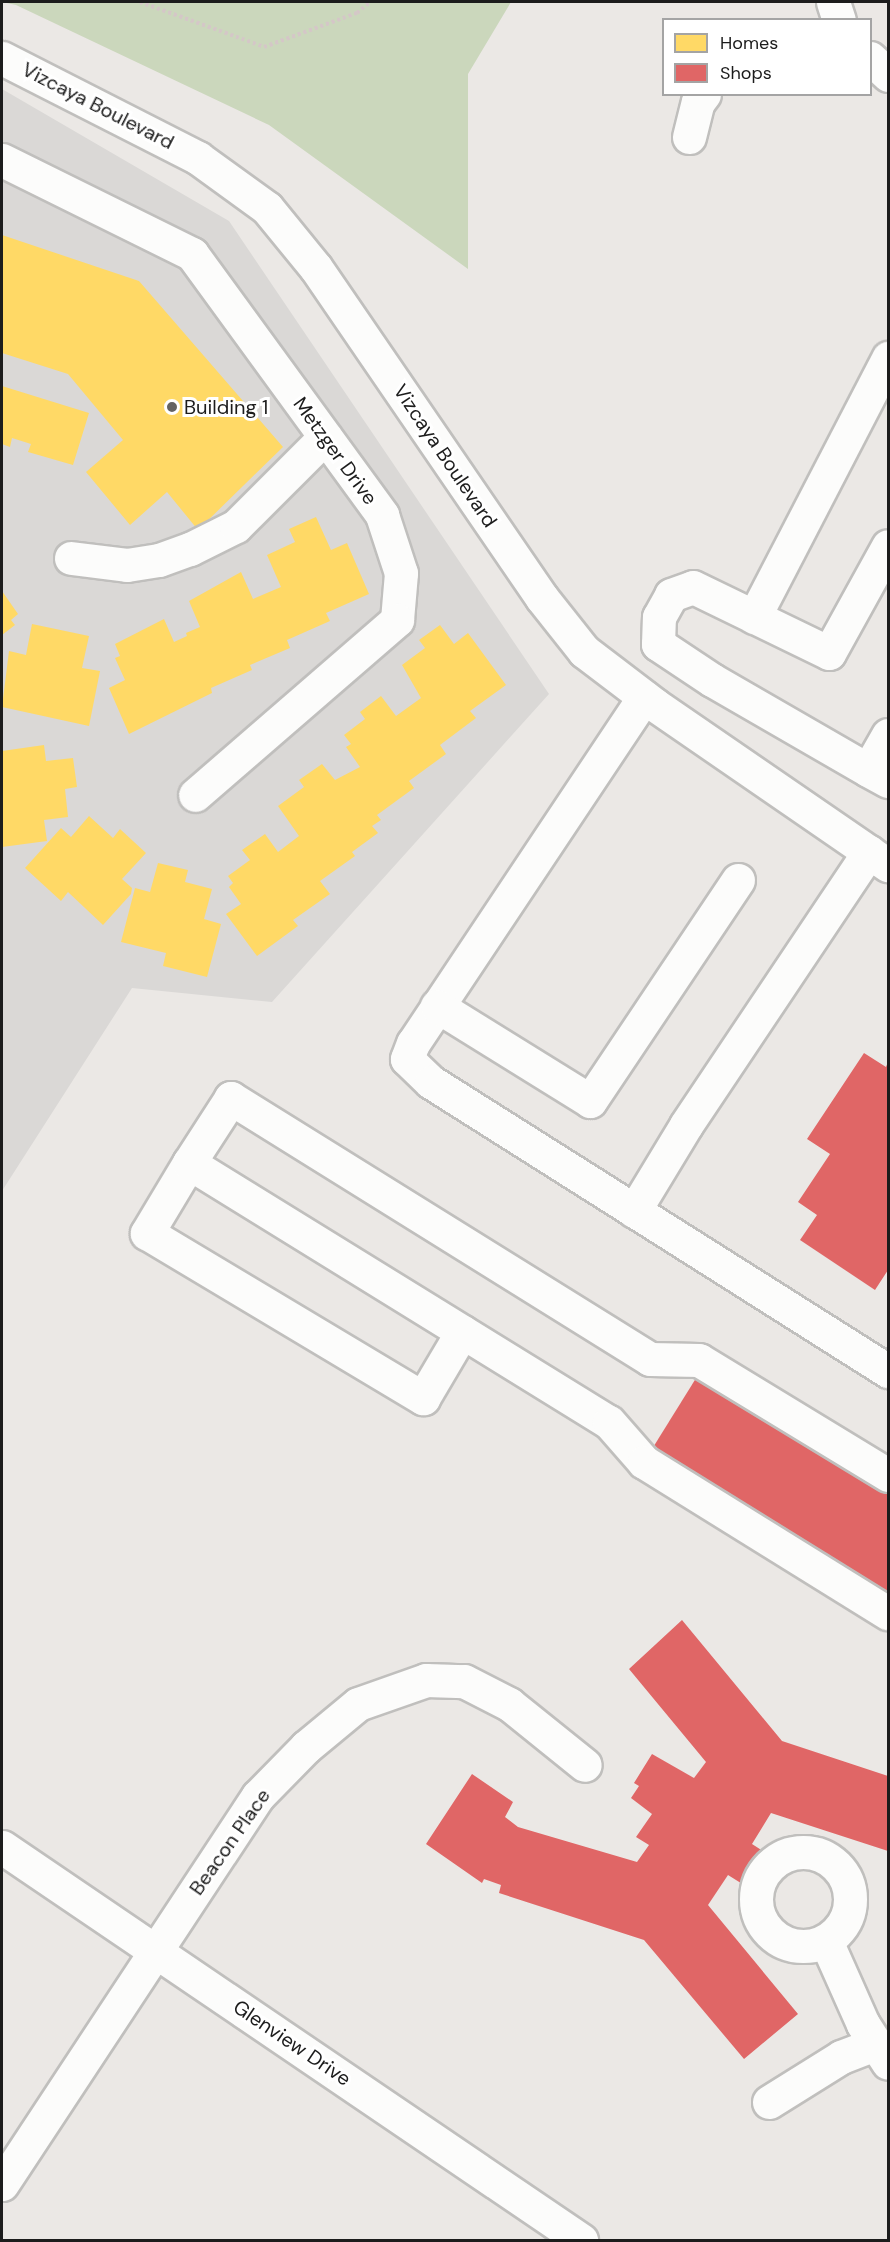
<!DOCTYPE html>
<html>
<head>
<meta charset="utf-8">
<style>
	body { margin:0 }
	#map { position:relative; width:890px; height:2242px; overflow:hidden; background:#ebe8e5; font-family:"DM Sans",sans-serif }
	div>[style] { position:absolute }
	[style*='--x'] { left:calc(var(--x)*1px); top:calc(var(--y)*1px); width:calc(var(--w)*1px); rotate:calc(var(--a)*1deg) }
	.residential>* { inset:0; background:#dad8d6 }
	.forest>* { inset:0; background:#cbd7bc }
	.homes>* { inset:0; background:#ffd966 }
	.shops>* { inset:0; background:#e06666 }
	.path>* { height:4px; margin-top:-2px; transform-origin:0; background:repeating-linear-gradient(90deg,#d4c7c7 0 3px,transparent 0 6px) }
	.roads { filter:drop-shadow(2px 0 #c0bfbd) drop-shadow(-2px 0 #c0bfbd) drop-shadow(0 2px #c0bfbd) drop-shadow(0 -2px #c0bfbd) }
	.minor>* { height:33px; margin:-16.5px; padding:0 16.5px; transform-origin:16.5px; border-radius:16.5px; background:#fcfcfb }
	.minor>.ring { margin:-16.5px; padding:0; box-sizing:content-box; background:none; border:33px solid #fcfcfb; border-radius:50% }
	.dots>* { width:16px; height:16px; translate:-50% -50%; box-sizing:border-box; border:3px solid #fff; border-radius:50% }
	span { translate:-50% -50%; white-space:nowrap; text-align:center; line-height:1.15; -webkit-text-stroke:6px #fff; paint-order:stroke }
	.street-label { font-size:20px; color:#1c1c1c }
	.poi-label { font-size:20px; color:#1c1c1c }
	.left { translate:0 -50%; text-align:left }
	.frame { position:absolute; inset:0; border:3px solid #1c1c1c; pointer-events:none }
	.legend { position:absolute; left:662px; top:18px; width:210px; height:78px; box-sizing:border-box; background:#fff; border:2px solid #a4a4a4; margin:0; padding:8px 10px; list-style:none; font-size:18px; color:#1c1c1c }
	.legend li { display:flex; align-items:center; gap:12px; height:30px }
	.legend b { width:30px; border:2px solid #a4a4a4 }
</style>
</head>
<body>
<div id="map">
	<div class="residential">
		<i style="clip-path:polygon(2px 89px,229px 221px,549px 694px,272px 1002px,132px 988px,2px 1191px)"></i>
	</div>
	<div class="forest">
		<i style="clip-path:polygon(2px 2px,511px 2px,468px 74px,468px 269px,269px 125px,16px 5px)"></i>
	</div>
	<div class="homes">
		<i style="clip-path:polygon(2px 235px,139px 281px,283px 447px,198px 530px,167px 492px,130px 525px,86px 472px,123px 440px,68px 374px,2px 353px)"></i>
		<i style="clip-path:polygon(2px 386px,89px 413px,73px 465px,28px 452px,31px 444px,12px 438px,10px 447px,2px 444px)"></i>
		<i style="clip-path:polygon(316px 517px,331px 550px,347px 543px,369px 594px,326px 613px,330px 621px,287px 640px,290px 648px,250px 665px,252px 670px,211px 688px,212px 693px,129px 734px,109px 688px,125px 680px,115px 658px,120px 656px,115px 644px,164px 619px,174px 642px,187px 636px,186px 633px,200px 627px,189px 601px,241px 572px,253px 599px,281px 587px,267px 555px,295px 542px,289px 529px)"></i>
		<i style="clip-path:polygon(2px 591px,18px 614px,11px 620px,15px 625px,2px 635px)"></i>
		<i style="clip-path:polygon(32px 624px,89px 636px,82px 668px,100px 671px,89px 726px,2px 707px,9px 651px,26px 655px)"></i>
		<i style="clip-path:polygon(440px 625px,454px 644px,468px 633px,506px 685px,470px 711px,476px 718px,440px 745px,446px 754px,409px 781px,414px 788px,377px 815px,381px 820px,372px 826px,378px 833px,352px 852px,355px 856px,320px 881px,330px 894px,293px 920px,298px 926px,257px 956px,226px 914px,241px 904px,229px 887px,233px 883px,228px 876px,250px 860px,242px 850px,265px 834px,278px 852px,299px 836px,278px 806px,304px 787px,299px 780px,322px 764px,335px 780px,360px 767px,346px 747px,351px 744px,344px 735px,365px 719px,360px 712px,381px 696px,396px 716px,421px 698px,402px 665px,425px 648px,419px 640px)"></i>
		<i style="clip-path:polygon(44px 745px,46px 761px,73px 758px,77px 787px,65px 789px,68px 817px,44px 820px,47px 841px,2px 847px,2px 751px)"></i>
		<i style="clip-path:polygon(89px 816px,113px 838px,120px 829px,146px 853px,122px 879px,132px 888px,131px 894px,103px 925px,68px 892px,61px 901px,25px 868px,61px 828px,71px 837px)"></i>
		<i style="clip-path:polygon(158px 863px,188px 870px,185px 882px,212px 889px,204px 919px,221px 924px,207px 977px,163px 966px,166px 953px,121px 942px,135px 888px,150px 892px)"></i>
	</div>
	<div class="shops">
		<i style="clip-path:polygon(864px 1053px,886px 1067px,888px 1062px,888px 1270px,875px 1290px,800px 1240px,817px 1215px,798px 1202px,830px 1154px,807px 1139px)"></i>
		<i style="clip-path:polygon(698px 1375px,888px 1493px,888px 1596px,652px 1449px)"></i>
		<i style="clip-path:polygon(682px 1620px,782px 1741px,888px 1776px,888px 1851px,771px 1813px,752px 1844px,788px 1867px,768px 1900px,728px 1875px,708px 1905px,798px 2014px,744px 2059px,644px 1940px,499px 1893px,501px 1885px,484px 1879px,482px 1883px,426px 1844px,472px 1774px,513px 1802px,505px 1817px,518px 1827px,637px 1862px,649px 1845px,636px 1837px,652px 1814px,631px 1798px,639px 1786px,634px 1783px,652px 1754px,694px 1778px,706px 1762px,629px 1669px)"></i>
	</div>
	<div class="path">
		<i style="--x:140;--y:2;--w:132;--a:19.9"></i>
		<i style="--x:264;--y:47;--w:99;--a:-20.1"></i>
		<i style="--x:357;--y:13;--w:17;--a:-40"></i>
	</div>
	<div class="roads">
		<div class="minor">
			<i style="--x:833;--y:2;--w:19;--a:72"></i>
			<i style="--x:2;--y:58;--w:220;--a:27"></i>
			<i style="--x:198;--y:158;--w:85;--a:35.9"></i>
			<i style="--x:267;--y:208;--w:77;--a:50.8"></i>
			<i style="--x:316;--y:268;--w:400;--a:55.6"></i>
			<i style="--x:542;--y:598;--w:68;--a:51.6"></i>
			<i style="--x:584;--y:651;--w:89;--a:37.3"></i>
			<i style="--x:655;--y:705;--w:283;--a:34.5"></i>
			<i style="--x:870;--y:58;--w:25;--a:43"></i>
			<i style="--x:689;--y:137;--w:36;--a:-76"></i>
			<i style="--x:698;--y:102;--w:10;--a:-53"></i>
			<i style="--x:2;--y:160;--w:212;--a:26.3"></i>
			<i style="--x:192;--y:254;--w:323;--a:53.9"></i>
			<i style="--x:382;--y:515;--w:61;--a:71.9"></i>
			<i style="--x:401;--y:573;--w:47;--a:94.9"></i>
			<i style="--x:397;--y:620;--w:267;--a:139.1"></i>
			<i style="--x:71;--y:558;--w:56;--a:7.1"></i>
			<i style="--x:127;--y:565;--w:32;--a:-9"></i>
			<i style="--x:159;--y:560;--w:33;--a:-20"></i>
			<i style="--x:190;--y:549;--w:51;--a:-26.6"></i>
			<i style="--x:236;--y:526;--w:126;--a:-45"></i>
			<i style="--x:754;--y:617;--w:292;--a:-62.6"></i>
			<i style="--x:644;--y:697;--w:416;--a:123.7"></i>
			<i style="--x:413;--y:1043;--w:17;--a:111"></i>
			<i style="--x:407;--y:1059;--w:33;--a:44"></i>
			<i style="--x:431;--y:1082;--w:541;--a:32.31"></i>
			<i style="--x:888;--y:735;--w:40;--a:119.7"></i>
			<i style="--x:868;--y:770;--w:23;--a:29"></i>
			<i style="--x:868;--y:770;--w:180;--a:-150"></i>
			<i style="--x:712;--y:680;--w:65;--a:-146.3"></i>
			<i style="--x:658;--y:644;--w:27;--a:-88"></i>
			<i style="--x:659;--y:617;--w:25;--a:-61"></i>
			<i style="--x:671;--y:595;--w:23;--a:-20"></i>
			<i style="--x:693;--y:587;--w:151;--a:25.9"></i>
			<i style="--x:829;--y:653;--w:122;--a:-61.1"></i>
			<i style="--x:437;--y:1006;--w:180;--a:31.8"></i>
			<i style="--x:590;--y:1101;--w:266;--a:-56.2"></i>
			<i style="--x:189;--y:1163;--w:82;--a:121"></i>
			<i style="--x:147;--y:1233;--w:322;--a:30.9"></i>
			<i style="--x:423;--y:1398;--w:77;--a:-59.4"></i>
			<i style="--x:634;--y:1211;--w:100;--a:-58.8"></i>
			<i style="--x:686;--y:1125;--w:329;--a:-56.2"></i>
			<i style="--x:888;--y:1475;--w:221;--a:-148.7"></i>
			<i style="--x:699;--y:1360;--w:49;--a:-178.8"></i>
			<i style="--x:650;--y:1359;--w:494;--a:-148.1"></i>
			<i style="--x:231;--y:1098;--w:77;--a:122.9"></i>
			<i style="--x:189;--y:1163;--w:493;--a:31.7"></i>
			<i style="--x:609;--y:1422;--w:53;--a:48.8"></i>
			<i style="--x:644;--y:1462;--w:287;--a:31.8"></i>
			<i style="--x:2;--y:1847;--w:700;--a:34.17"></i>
			<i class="ring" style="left:756px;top:1852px;width:61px;height:61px"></i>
			<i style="--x:826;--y:1941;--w:91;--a:66"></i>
			<i style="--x:863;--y:2024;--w:46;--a:57.3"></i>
			<i style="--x:769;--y:2102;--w:85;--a:-32"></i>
			<i style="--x:841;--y:2057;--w:36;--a:-21"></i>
			<i style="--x:2;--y:2184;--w:465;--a:-56.6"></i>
			<i style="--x:258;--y:1796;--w:69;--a:-45.6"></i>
			<i style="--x:306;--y:1747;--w:67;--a:-39.6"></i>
			<i style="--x:358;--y:1704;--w:72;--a:-19.4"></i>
			<i style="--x:426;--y:1680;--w:38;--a:2"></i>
			<i style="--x:464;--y:1681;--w:51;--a:27.1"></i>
			<i style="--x:509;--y:1704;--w:97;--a:38.8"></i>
		</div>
	</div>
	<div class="dots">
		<i style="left:172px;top:407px;background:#646362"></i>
	</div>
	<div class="street-label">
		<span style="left:98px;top:106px;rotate:27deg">Vizcaya Boulevard</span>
		<span style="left:335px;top:451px;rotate:54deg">Metzger Drive</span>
		<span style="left:445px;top:456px;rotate:56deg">Vizcaya Boulevard</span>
		<span style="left:230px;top:1842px;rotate:-55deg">Beacon Place</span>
		<span style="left:292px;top:2043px;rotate:34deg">Glenview Drive</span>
	</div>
	<div class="poi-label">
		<span class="left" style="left:184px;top:407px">Building 1</span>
	</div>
	<div class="frame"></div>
	<ul class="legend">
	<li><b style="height:16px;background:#ffd966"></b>Homes</li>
	<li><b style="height:16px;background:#e06666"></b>Shops</li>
	</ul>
</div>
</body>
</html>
